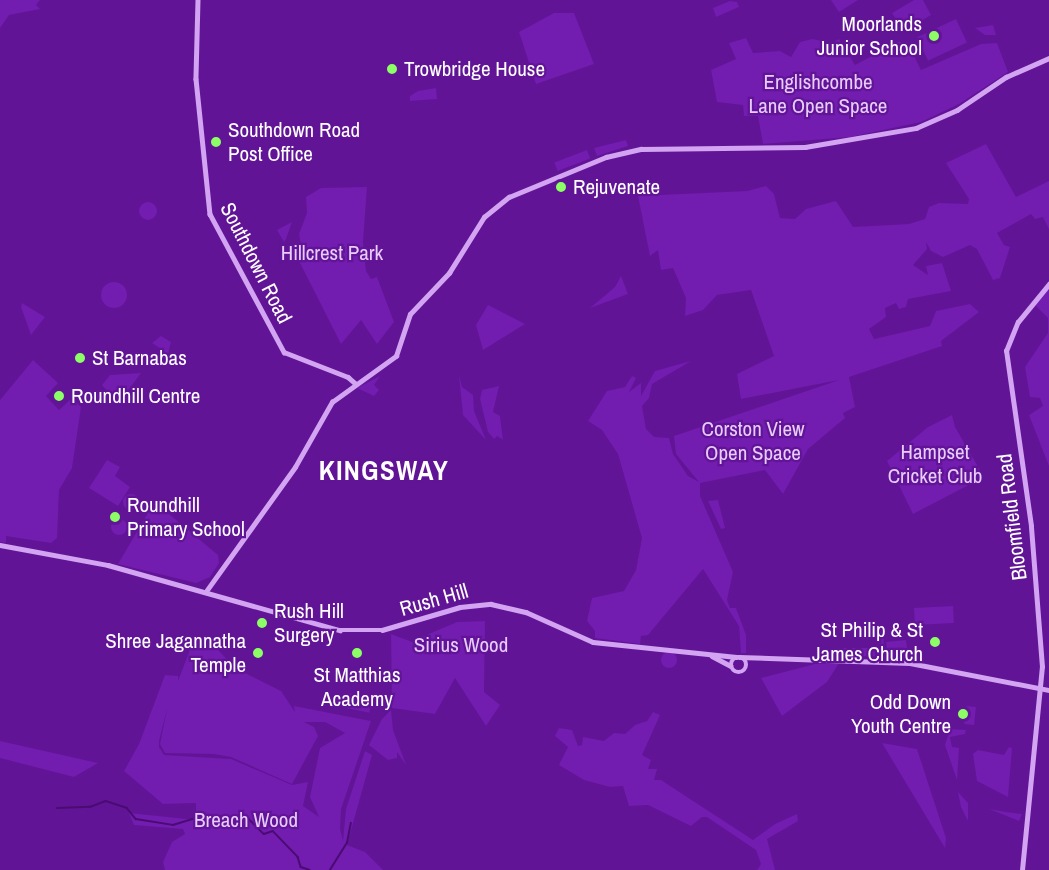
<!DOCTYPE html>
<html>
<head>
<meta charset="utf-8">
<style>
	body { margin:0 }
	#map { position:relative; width:1049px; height:870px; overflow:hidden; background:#621496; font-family:"Archivo Narrow",sans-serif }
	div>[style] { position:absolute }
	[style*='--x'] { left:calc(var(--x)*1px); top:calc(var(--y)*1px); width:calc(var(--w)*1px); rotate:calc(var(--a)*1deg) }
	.green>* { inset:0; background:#721cb0; transform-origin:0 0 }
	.round { border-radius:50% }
	.stream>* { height:1.5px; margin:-0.75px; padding:0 0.75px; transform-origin:0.75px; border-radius:0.75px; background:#4a0c72 }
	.tertiary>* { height:4.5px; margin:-2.25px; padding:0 2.25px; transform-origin:2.25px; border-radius:2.25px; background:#d2a4f2 }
	.tertiary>.ring { margin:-2.25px; padding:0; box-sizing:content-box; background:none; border:4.5px solid #d2a4f2; border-radius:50% }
	.dots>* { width:16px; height:16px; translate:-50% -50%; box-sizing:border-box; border:3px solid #621496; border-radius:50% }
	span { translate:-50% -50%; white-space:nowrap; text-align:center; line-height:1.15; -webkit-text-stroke:4.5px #621496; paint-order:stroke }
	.poi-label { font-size:21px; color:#fff }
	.right { translate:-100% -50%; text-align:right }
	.left { translate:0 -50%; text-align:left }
	.park-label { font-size:21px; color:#e8ccfd }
	.street-label { font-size:21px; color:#fff }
	.district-label { font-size:27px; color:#fff; font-weight:700; letter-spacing:1.5px }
</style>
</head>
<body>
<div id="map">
	<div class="green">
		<i style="clip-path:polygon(0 0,40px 0,36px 5px,40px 9px,9px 15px,0 28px)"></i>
		<i style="clip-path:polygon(831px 0,858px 0,839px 12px)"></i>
		<i style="clip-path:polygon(914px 0,923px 0,931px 15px,903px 31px,892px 13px)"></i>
		<i style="clip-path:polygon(730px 1px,737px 2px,739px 7px,716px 17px,713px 8px)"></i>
		<i style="clip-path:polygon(554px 13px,574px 13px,594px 64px,536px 84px,519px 32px)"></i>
		<i style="left:956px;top:19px;width:26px;height:43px;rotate:65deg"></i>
		<i style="clip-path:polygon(993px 25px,996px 35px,985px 35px,975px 28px)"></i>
		<i style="clip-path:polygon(746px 38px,753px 53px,780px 51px,791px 57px,800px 42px,812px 39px,832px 43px,839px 39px,855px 65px,898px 42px,907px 42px,921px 70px,981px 44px,997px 43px,1008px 72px,959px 104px,921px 122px,850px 137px,763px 144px,758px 116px,744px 116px,743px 105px,717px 102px,711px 70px,736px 59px,729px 43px)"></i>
		<i style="clip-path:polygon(436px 88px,437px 99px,410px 101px,410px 96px,418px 91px)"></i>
		<i style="clip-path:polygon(626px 140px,628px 146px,597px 156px,594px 148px)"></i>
		<i style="clip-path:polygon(986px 144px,1016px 197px,1049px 181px,1049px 229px,1043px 217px,1035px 219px,1031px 214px,997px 233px,1004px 245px,1010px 247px,1000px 278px,993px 280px,977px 249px,970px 245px,943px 257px,931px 251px,926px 242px,927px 249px,913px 265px,928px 275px,926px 266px,942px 263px,951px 291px,908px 299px,906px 307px,899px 309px,896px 303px,885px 308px,886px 317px,869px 329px,874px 339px,930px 326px,936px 311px,970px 304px,979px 312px,941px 341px,942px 346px,849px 377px,855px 407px,843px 413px,845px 418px,808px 449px,783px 494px,765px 470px,700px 483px,700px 496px,733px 572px,727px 600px,730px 608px,736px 608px,746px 635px,746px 653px,741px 653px,739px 626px,703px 569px,648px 635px,641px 636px,640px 644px,595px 638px,595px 631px,587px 621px,592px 598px,624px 591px,636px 570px,642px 538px,618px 454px,602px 430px,588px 421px,607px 391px,625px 387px,632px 376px,636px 378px,629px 392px,641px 383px,641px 396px,655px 371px,691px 361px,652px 384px,649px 398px,642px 406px,646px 429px,654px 437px,669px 438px,673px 454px,688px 476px,699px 482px,676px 454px,674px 436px,839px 380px,741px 399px,737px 374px,774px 356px,751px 290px,717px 295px,703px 310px,685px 316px,686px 298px,673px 268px,661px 270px,658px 250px,650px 256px,638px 196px,747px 191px,766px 186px,774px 194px,780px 218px,795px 219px,806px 209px,836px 201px,853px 227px,909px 224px,925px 219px,929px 207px,939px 203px,968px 204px,969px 199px,946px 163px)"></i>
		<i style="left:587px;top:150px;width:9px;height:35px;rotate:69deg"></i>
		<i style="clip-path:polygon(367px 187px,363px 242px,366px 271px,371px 279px,377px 277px,394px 322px,377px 344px,361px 320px,341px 344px,293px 249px,301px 245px,299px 234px,307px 213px,306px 197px,321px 188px)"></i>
		<i class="round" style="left:139px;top:202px;width:18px;height:18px"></i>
		<i style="clip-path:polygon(292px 222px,286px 239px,284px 242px,277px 230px)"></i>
		<i style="clip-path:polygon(621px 276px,628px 294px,590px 308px,615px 287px)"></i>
		<i class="round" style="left:101px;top:282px;width:26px;height:26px"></i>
		<i style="clip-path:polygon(1049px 289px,1049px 466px,1029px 415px,1043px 406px,1040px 398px,1030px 397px,1025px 367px,1048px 333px,1048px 318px,1035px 305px)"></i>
		<i style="clip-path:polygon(22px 303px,45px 317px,31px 335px,21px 307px)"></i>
		<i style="clip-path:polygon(488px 305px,525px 324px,483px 350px,476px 325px)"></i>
		<i style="clip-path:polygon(161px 336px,171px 342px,168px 354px,152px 343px)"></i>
		<i style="clip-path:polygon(33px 360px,58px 383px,46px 396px,59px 410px,72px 398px,81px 407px,72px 468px,59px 490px,57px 538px,51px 543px,6px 536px,6px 543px,0 542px,0 400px)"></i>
		<i style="clip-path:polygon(141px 373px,118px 404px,102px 385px,110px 375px)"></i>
		<i style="clip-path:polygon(459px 375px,462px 387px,473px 395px,474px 411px,486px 440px,463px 415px)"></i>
		<i style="clip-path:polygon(380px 376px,374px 385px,379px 390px,374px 396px,357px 388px)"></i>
		<i style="clip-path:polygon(499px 386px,493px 412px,500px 416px,503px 440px,497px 436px,494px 439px,488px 432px,480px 399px,482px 390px)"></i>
		<i style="clip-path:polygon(952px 415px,955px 427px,984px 477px,913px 514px,887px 461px,928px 427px)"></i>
		<i style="clip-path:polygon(107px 460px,120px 467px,115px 476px,130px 487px,118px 506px,89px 488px)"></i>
		<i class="round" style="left:123px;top:494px;width:16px;height:16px"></i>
		<i style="clip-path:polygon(718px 500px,725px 528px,721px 529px,708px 501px)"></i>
		<i style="clip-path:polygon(157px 504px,218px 555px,219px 563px,210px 577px,196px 583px,118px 564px,152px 506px)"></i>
		<i class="round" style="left:111px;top:519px;width:16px;height:16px"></i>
		<i style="left:953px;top:606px;width:17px;height:39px;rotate:87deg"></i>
		<i style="clip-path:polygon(485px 621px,484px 692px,500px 705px,486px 726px,455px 678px,435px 714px,392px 708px,391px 634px,420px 645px,417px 639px,457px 622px)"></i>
		<i style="clip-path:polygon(evenodd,205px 636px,235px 668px,281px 691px,295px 712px,294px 706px,371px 721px,341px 809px,340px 829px,343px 841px,346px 809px,365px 751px,372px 755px,347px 845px,365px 852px,383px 870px,165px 870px,163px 862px,172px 842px,185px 834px,183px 829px,134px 825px,129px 813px,196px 820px,196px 803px,163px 804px,124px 771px,139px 744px,165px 675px,178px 676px,178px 681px,193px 642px,205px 636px,167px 709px,160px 744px,165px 753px,214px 754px,231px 757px,292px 784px,318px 736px,314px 727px,304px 722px,325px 722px,345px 733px,320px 748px,310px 797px,319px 817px,303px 806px,308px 782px,292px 785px,231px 759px,164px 755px,159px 747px,159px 741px,167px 709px)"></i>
		<i style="clip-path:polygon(883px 636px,886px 657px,839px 655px,834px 651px,833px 648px,880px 648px,878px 637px)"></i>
		<i style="clip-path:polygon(906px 640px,908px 656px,888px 656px,886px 642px)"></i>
		<i class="round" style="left:661px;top:652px;width:16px;height:16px"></i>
		<i style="clip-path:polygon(839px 663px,827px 682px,782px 716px,761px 678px,815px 664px)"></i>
		<i style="left:348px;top:693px;width:25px;height:15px;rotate:12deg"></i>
		<i style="left:966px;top:706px;width:10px;height:18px;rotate:6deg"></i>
		<i style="clip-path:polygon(391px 710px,393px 730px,406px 765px,397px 752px,397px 758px,388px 760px,369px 745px,382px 719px)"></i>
		<i style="clip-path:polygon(653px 712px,660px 715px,642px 755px,651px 760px,648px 769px,657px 769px,654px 780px,661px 780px,753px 840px,775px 824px,797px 814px,798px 821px,767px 839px,775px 870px,757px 870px,761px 864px,756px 850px,707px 817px,702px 817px,691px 826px,648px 805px,629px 806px,623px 786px,610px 787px,584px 780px,559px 765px,568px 747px,555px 736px,559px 728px,572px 730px,578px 746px,582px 745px,583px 737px,604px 741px,614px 733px,625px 734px,635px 725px,647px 721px)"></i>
		<i style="clip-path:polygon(950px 729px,966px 730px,965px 734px,950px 737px,952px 747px,959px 748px,957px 780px,945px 745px)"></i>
		<i style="clip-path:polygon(0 741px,98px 763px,74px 777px,0 758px)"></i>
		<i style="clip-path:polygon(882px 743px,917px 749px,946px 838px,945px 848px)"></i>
		<i style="clip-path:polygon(1009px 747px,1012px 748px,1008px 797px,977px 781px,973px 754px,978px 750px,1004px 755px)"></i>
		<i style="clip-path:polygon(958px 792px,968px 803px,968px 821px,961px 807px)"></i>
		<i style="clip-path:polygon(989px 809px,1006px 812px,1022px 814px,1019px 821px)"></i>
	</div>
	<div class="stream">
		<i style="--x:57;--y:808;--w:33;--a:-2"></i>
		<i style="--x:90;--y:807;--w:17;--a:-21"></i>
		<i style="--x:106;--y:801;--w:22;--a:18"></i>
		<i style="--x:127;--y:808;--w:14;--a:51"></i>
		<i style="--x:136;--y:819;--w:37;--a:9"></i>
		<i style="--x:173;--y:825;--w:34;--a:-17"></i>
		<i style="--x:206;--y:815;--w:43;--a:5.3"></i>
		<i style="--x:249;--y:819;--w:21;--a:45"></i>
		<i style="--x:264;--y:834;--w:9;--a:-18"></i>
		<i style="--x:273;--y:831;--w:36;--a:46"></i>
		<i style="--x:298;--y:857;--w:10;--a:73"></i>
		<i style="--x:301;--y:867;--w:9;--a:18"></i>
		<i style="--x:330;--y:870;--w:32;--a:-58"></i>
		<i style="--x:347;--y:843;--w:20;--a:-79"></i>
	</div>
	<div class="tertiary">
		<i style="--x:198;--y:0;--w:79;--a:91.5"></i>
		<i style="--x:196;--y:79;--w:136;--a:84.1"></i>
		<i style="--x:210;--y:214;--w:157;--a:61.8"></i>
		<i style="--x:284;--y:352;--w:69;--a:21.3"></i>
		<i style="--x:348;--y:377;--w:9;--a:41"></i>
		<i style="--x:0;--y:545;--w:110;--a:10.5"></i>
		<i style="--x:108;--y:565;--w:241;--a:15.7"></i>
		<i style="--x:340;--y:630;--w:42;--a:0"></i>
		<i style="--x:382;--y:630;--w:81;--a:-16.4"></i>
		<i style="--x:460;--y:607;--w:31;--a:-6"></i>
		<i style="--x:491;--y:604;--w:36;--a:13"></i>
		<i style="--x:526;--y:612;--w:73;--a:24.1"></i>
		<i style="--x:593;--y:642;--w:144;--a:6"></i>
		<i style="--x:207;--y:590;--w:151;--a:-54.4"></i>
		<i style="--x:295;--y:467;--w:75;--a:-60.4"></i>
		<i style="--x:332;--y:402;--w:79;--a:-35.7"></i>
		<i style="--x:396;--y:356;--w:44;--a:-71.6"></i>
		<i style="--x:410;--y:314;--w:57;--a:-46.4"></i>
		<i style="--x:449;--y:273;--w:66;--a:-58"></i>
		<i style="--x:484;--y:217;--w:32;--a:-39"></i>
		<i style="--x:509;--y:197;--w:105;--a:-22.4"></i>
		<i style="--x:606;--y:157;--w:36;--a:-13"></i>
		<i style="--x:641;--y:149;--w:164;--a:-0.7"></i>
		<i style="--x:805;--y:147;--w:113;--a:-9.7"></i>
		<i style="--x:916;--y:128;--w:45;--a:-23.7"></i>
		<i style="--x:957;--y:110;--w:59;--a:-34"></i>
		<i style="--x:1006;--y:77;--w:47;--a:-23.8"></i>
		<i style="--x:712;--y:656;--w:21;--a:28"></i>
		<i style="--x:739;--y:657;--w:171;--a:2"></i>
		<i style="--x:910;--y:663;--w:142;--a:11"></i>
		<i class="ring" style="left:731px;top:657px;width:11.5px;height:11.5px"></i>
		<i style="--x:1022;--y:870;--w:204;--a:-84.4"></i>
		<i style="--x:1042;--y:667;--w:141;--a:-94.5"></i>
		<i style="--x:1031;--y:526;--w:177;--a:-98.1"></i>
		<i style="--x:1006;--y:351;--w:31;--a:-68"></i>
		<i style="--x:1018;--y:322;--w:49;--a:-50.8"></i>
	</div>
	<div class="dots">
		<i style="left:934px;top:36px;background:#8cff66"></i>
		<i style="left:392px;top:69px;background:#8cff66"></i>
		<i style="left:216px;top:142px;background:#8cff66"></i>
		<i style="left:561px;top:187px;background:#8cff66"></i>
		<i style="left:80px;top:358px;background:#8cff66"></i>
		<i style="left:59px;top:396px;background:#8cff66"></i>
		<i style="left:115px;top:517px;background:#8cff66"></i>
		<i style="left:262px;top:623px;background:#8cff66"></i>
		<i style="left:935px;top:642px;background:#8cff66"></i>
		<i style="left:258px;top:653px;background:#8cff66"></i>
		<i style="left:357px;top:653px;background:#8cff66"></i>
		<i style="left:963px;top:714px;background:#8cff66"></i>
	</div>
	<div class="poi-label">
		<span class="right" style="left:922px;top:36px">Moorlands<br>Junior School</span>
		<span class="left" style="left:404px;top:69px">Trowbridge House</span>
		<span class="left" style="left:228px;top:142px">Southdown Road<br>Post Office</span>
		<span class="left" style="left:573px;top:187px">Rejuvenate</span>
		<span class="left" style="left:92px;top:358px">St Barnabas</span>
		<span class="left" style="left:71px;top:396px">Roundhill Centre</span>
		<span class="left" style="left:127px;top:517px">Roundhill<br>Primary School</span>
		<span class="left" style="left:274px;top:623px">Rush Hill<br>Surgery</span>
		<span class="right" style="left:923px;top:642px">St Philip &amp; St<br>James Church</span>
		<span class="right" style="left:246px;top:653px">Shree Jagannatha<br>Temple</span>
		<span style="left:357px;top:687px">St Matthias<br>Academy</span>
		<span class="right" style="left:951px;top:714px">Odd Down<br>Youth Centre</span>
	</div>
	<div class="park-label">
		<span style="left:818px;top:94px">Englishcombe<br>Lane Open Space</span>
		<span style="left:332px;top:253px">Hillcrest Park</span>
		<span style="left:753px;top:441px">Corston View<br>Open Space</span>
		<span style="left:935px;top:464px">Hampset<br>Cricket Club</span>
		<span style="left:461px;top:645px">Sirius Wood</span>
		<span style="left:246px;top:820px">Breach Wood</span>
	</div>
	<div class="street-label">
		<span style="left:256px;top:263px;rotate:63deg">Southdown Road</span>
		<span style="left:1012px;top:517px;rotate:-97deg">Bloomfield Road</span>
		<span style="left:434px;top:600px;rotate:-16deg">Rush Hill</span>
	</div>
	<div class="district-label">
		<span style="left:384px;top:471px">KINGSWAY</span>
	</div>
</div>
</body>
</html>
